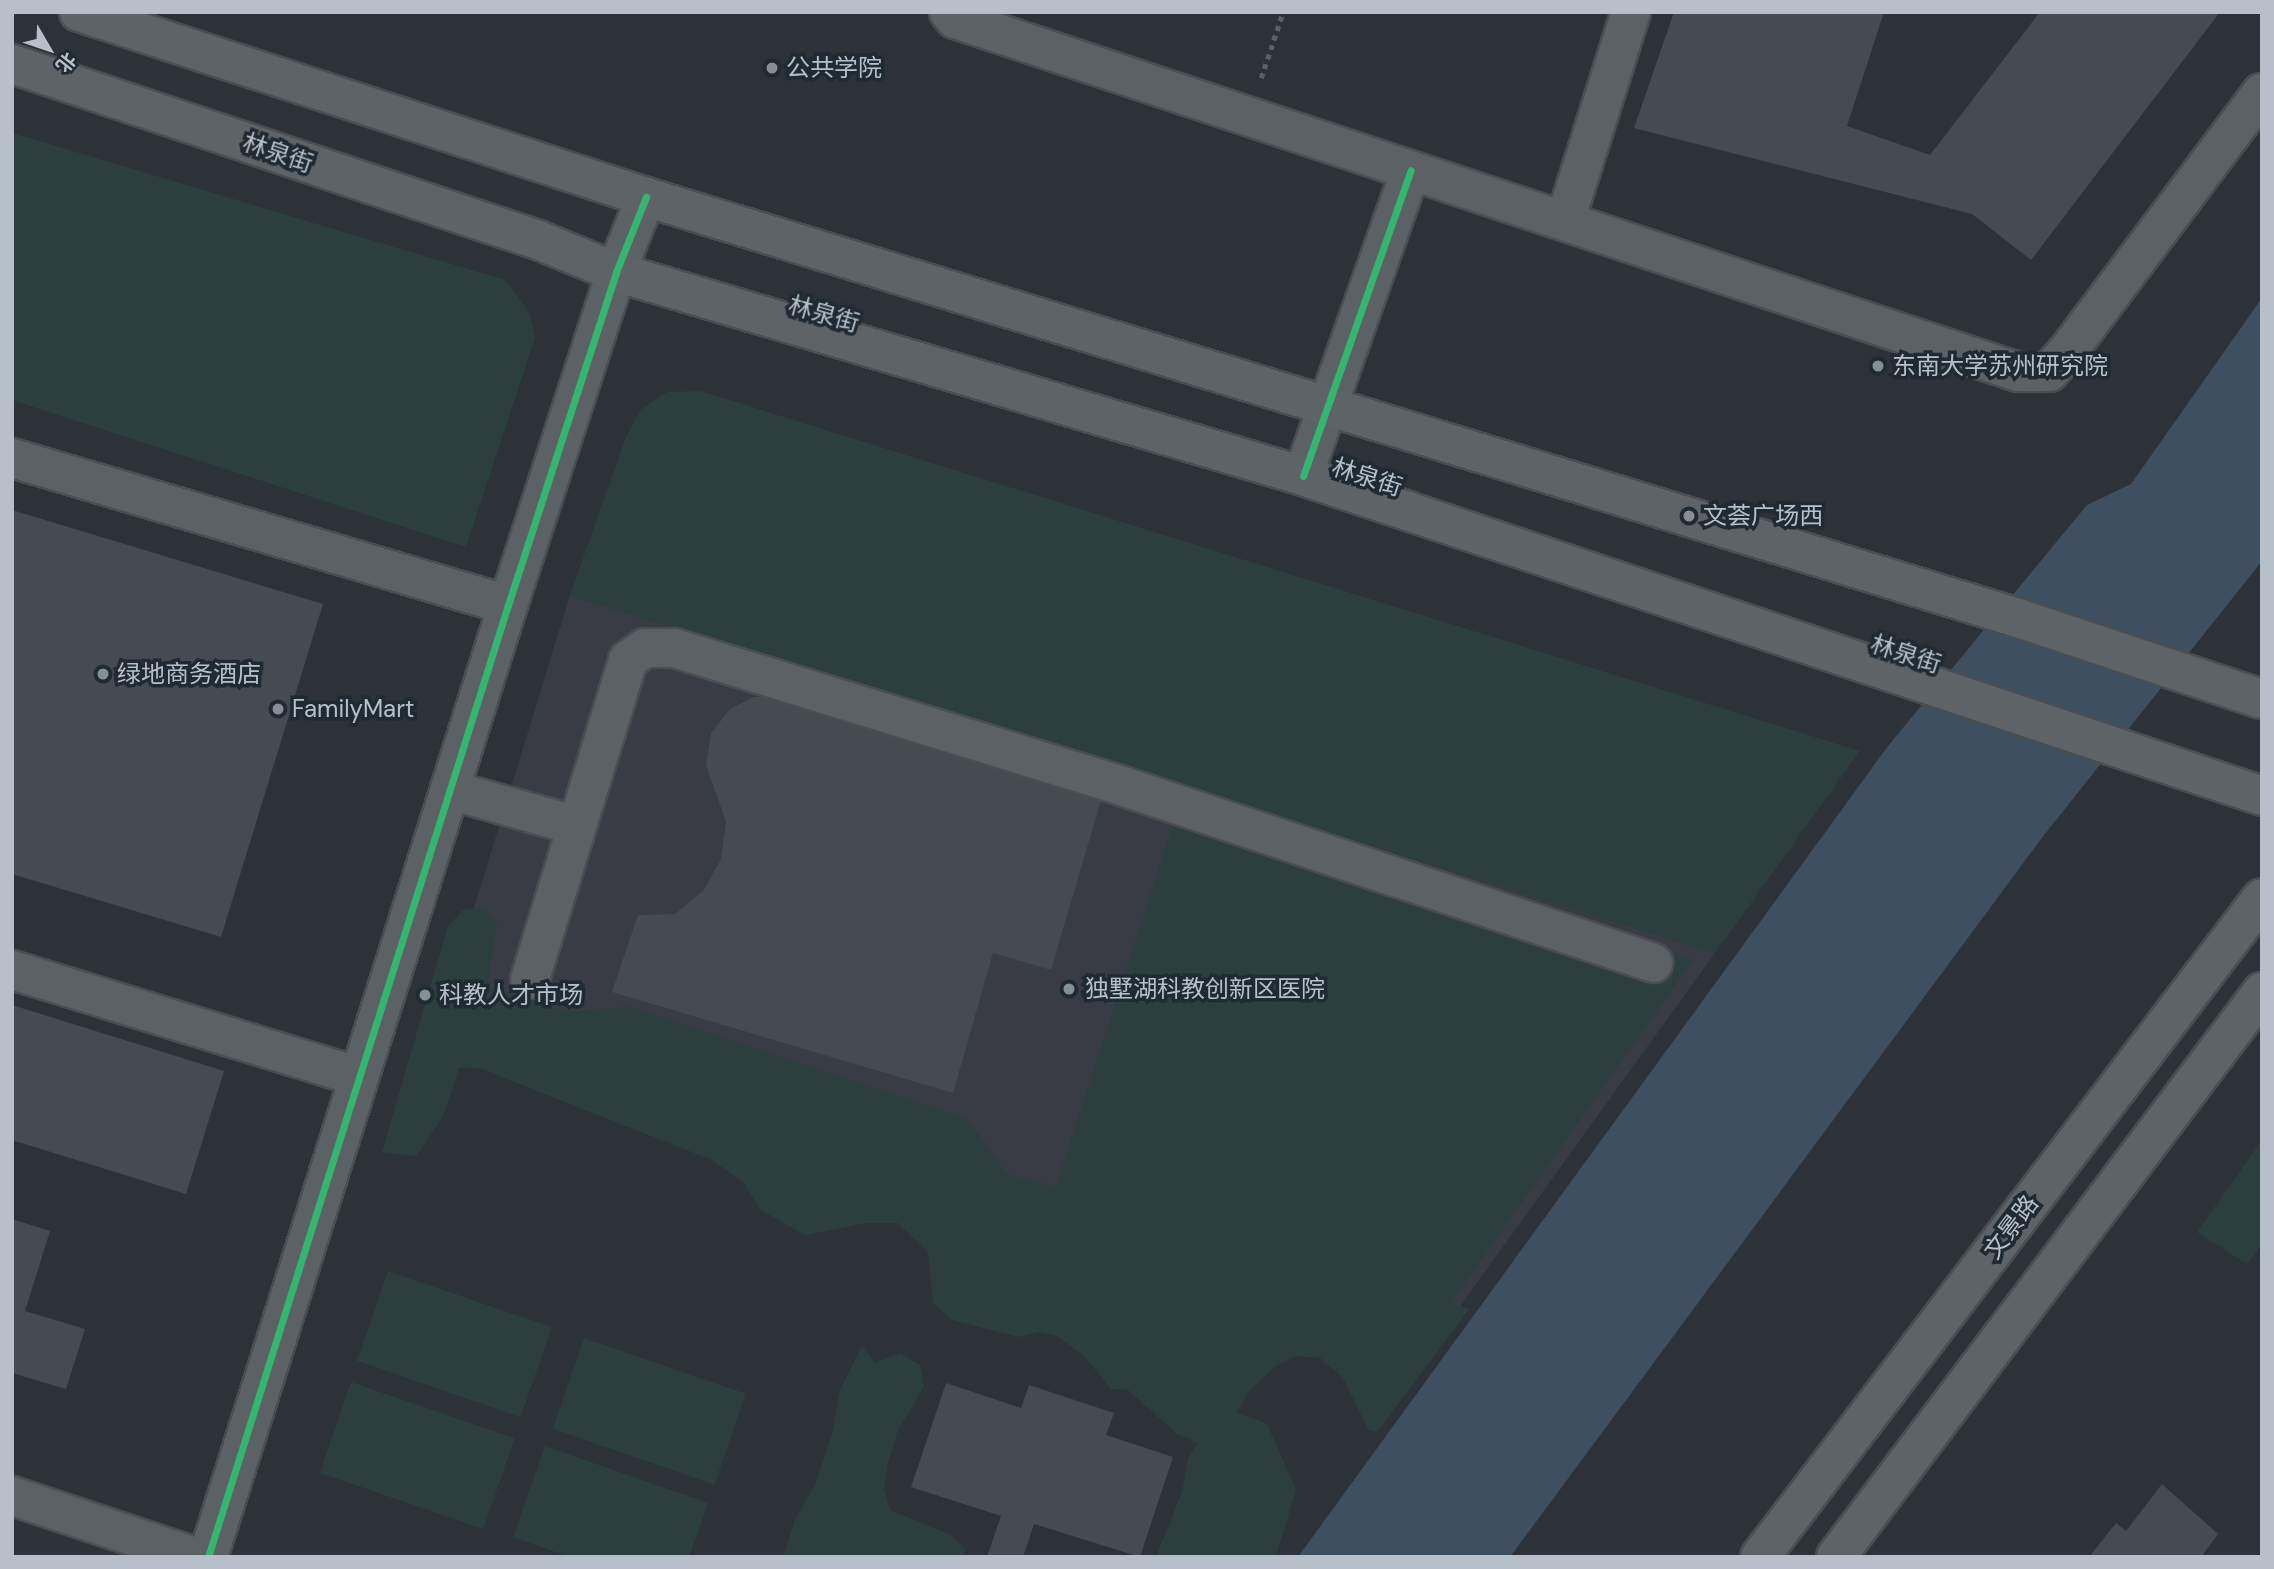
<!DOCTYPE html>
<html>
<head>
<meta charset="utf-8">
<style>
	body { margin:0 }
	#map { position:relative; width:2274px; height:1569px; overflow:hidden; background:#2c3238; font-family:"DM Sans","Noto Sans SC",sans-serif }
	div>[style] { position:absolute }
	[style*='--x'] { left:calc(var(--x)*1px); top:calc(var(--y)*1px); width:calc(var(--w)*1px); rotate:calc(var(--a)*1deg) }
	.medical>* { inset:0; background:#393b45 }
	.green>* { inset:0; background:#2c3f3e; transform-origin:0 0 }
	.water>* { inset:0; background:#3e505f }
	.building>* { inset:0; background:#454b50 }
	.path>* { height:4.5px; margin-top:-2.25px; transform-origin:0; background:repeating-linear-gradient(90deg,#5a6063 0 5px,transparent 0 10px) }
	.roads { filter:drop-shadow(2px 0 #4a4e53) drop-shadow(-2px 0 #4a4e53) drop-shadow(0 2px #4a4e53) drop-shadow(0 -2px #4a4e53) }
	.minor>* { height:38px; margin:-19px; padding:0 19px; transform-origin:19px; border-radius:19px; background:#5c6166 }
	.major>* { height:38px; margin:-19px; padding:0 19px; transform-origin:19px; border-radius:19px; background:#5e6367 }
	.cycleway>* { height:7px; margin:-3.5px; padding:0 3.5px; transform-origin:3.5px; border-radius:3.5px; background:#33b770 }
	.dots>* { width:19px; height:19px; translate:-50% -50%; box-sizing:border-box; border:4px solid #202a32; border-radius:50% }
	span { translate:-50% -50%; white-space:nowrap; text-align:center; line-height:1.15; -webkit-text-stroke:7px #202a32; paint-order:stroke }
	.poi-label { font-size:24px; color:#b7c0c8 }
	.left { translate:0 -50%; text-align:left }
	.street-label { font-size:24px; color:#b7c0c8 }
	.frame { position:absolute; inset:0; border:14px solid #b7c0c8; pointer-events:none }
	.north { position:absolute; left:14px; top:14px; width:70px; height:70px; -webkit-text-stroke:5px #202a32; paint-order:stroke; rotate:129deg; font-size:19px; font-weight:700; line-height:28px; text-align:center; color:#b7c0c8 }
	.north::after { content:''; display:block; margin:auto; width:24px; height:32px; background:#b7c0c8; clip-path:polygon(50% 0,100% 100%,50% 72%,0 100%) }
</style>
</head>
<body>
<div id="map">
	<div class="medical">
		<i style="clip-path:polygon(570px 595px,1715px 953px,1443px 1330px,438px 1025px)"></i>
	</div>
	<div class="green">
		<i style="clip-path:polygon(12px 133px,505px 280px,529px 311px,535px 338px,466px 547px,12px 400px)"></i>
		<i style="clip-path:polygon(700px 391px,1860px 751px,1715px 953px,570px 595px,626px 437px,641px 409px,667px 392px)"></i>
		<i style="clip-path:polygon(1181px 800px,1693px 960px,1451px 1303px,1469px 1309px,1377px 1432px,1368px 1429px,1343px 1378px,1320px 1358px,1296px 1356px,1276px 1366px,1251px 1389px,1237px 1412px,1267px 1424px,1296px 1490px,1276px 1557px,1156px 1557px,1182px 1492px,1188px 1458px,1198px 1443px,1177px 1434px,1128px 1390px,1111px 1389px,1084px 1356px,1057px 1336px,1038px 1332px,1018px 1337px,952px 1320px,933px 1303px,928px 1252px,898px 1223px,866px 1223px,805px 1235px,761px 1210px,744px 1183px,712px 1160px,479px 1068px,459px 1068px,444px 1114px,417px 1156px,382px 1152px,448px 926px,463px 910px,486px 908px,497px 924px,487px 987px,565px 1012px,629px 1007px,968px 1119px,1007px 1174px,1056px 1187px)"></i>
		<i style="clip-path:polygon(2262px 1140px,2262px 1244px,2247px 1264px,2197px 1232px)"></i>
		<i style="left:388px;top:1271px;width:173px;height:95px;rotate:19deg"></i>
		<i style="left:584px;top:1338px;width:171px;height:96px;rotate:19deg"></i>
		<i style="clip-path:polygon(862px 1346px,875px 1363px,900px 1353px,920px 1365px,924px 1387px,898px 1430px,888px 1463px,884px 1489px,890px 1510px,951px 1535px,965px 1549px,963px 1557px,783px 1557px,795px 1519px,814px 1487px,832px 1434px,840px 1390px)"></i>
		<i style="left:351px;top:1382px;width:173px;height:96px;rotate:19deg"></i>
		<i style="clip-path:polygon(545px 1446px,708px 1503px,689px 1557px,570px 1557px,513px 1537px)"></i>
	</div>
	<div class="water">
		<i style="clip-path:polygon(2262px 298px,2262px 561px,2041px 839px,1510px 1557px,1298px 1557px,1888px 746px,2087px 505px,2131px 484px)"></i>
	</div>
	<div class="building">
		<i style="clip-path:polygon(1674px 12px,1884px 12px,1847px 126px,1930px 155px,2040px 12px,2220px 12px,2031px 260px,1972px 214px,1634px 128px)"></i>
		<i style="clip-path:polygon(12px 510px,323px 604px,221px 937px,12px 874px)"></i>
		<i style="clip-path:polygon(753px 697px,780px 697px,1104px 790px,1051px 970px,993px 953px,953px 1093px,612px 992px,638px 915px,675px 914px,704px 890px,721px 859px,726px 822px,706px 765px,711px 733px,730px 709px)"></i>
		<i style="clip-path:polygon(12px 1005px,224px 1071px,186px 1194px,12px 1140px)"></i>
		<i style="clip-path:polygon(12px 1219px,50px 1231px,25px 1311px,85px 1329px,66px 1389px,12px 1373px)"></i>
		<i style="clip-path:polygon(946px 1383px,1021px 1408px,1029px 1385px,1114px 1413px,1106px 1435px,1173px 1457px,1140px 1557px,1034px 1524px,1023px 1557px,987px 1557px,1001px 1516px,911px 1487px)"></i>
		<i style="clip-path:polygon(2162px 1484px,2218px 1534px,2201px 1557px,2089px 1557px,2116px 1523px,2126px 1531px)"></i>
	</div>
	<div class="path">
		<i style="--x:1261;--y:78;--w:70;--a:-71.6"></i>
	</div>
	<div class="roads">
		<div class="minor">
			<i style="--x:949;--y:12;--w:9;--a:49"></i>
			<i style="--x:955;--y:19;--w:1120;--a:18.37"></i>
			<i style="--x:2018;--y:372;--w:31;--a:0"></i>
			<i style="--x:2049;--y:372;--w:28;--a:-48"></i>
			<i style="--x:2068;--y:351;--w:323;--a:-53.1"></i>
			<i style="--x:1565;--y:221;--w:219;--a:-72.5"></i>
			<i style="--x:12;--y:458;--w:517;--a:16.51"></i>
			<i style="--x:1303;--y:476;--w:324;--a:-70.6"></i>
			<i style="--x:450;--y:790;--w:132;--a:15.8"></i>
			<i style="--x:12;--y:970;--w:363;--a:17.1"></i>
			<i style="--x:530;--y:979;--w:334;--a:-72.9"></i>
			<i style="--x:628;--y:660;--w:21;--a:-35"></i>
			<i style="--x:645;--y:648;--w:29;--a:0"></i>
			<i style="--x:674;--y:648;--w:469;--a:17.1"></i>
			<i style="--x:1122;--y:786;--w:560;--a:18.43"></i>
			<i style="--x:12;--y:1496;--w:193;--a:18.4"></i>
			<i style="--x:208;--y:1557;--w:998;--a:-72.51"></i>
			<i style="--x:508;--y:605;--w:350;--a:-72"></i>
			<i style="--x:616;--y:272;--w:81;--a:-68.2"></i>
		</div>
		<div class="major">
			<i style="--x:79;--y:12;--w:596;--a:18.07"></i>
			<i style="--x:646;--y:197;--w:1435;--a:17.06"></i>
			<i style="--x:2018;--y:618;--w:257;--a:18.4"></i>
			<i style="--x:12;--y:64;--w:555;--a:18.5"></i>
			<i style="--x:538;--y:240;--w:84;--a:22.3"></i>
			<i style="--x:616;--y:272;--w:717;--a:16.54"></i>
			<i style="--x:1303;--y:476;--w:1011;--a:18.45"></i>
			<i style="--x:1760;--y:1557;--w:828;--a:-52.7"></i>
			<i style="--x:1836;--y:1557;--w:708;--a:-52.98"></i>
		</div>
	</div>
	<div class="cycleway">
		<i style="--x:1303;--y:476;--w:324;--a:-70.6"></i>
		<i style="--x:208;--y:1557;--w:998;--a:-72.51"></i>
		<i style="--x:508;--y:605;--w:350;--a:-72"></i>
		<i style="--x:616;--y:272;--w:81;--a:-68.2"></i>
	</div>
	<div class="dots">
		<i style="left:772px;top:68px;background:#868e96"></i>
		<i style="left:1878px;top:366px;background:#868e96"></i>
		<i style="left:1689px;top:516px;background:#868e96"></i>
		<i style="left:103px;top:674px;background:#868e96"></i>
		<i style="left:278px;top:709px;background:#868e96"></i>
		<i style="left:1069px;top:989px;background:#868e96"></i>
		<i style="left:425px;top:995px;background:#868e96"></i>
	</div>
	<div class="poi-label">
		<span class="left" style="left:786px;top:68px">公共学院</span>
		<span class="left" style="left:1892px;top:366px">东南大学苏州研究院</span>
		<span class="left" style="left:1703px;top:516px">文荟广场西</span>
		<span class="left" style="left:117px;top:674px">绿地商务酒店</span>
		<span class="left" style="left:292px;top:709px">FamilyMart</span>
		<span class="left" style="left:1085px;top:989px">独墅湖科教创新区医院</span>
		<span class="left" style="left:439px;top:995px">科教人才市场</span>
	</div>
	<div class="street-label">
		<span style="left:278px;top:153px;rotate:19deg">林泉街</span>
		<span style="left:824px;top:314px;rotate:16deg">林泉街</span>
		<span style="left:1367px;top:477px;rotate:18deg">林泉街</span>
		<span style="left:1906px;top:654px;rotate:18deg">林泉街</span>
		<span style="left:2011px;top:1227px;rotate:-53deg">文景路</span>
	</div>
	<div class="frame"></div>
	<div class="north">北</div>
</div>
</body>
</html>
